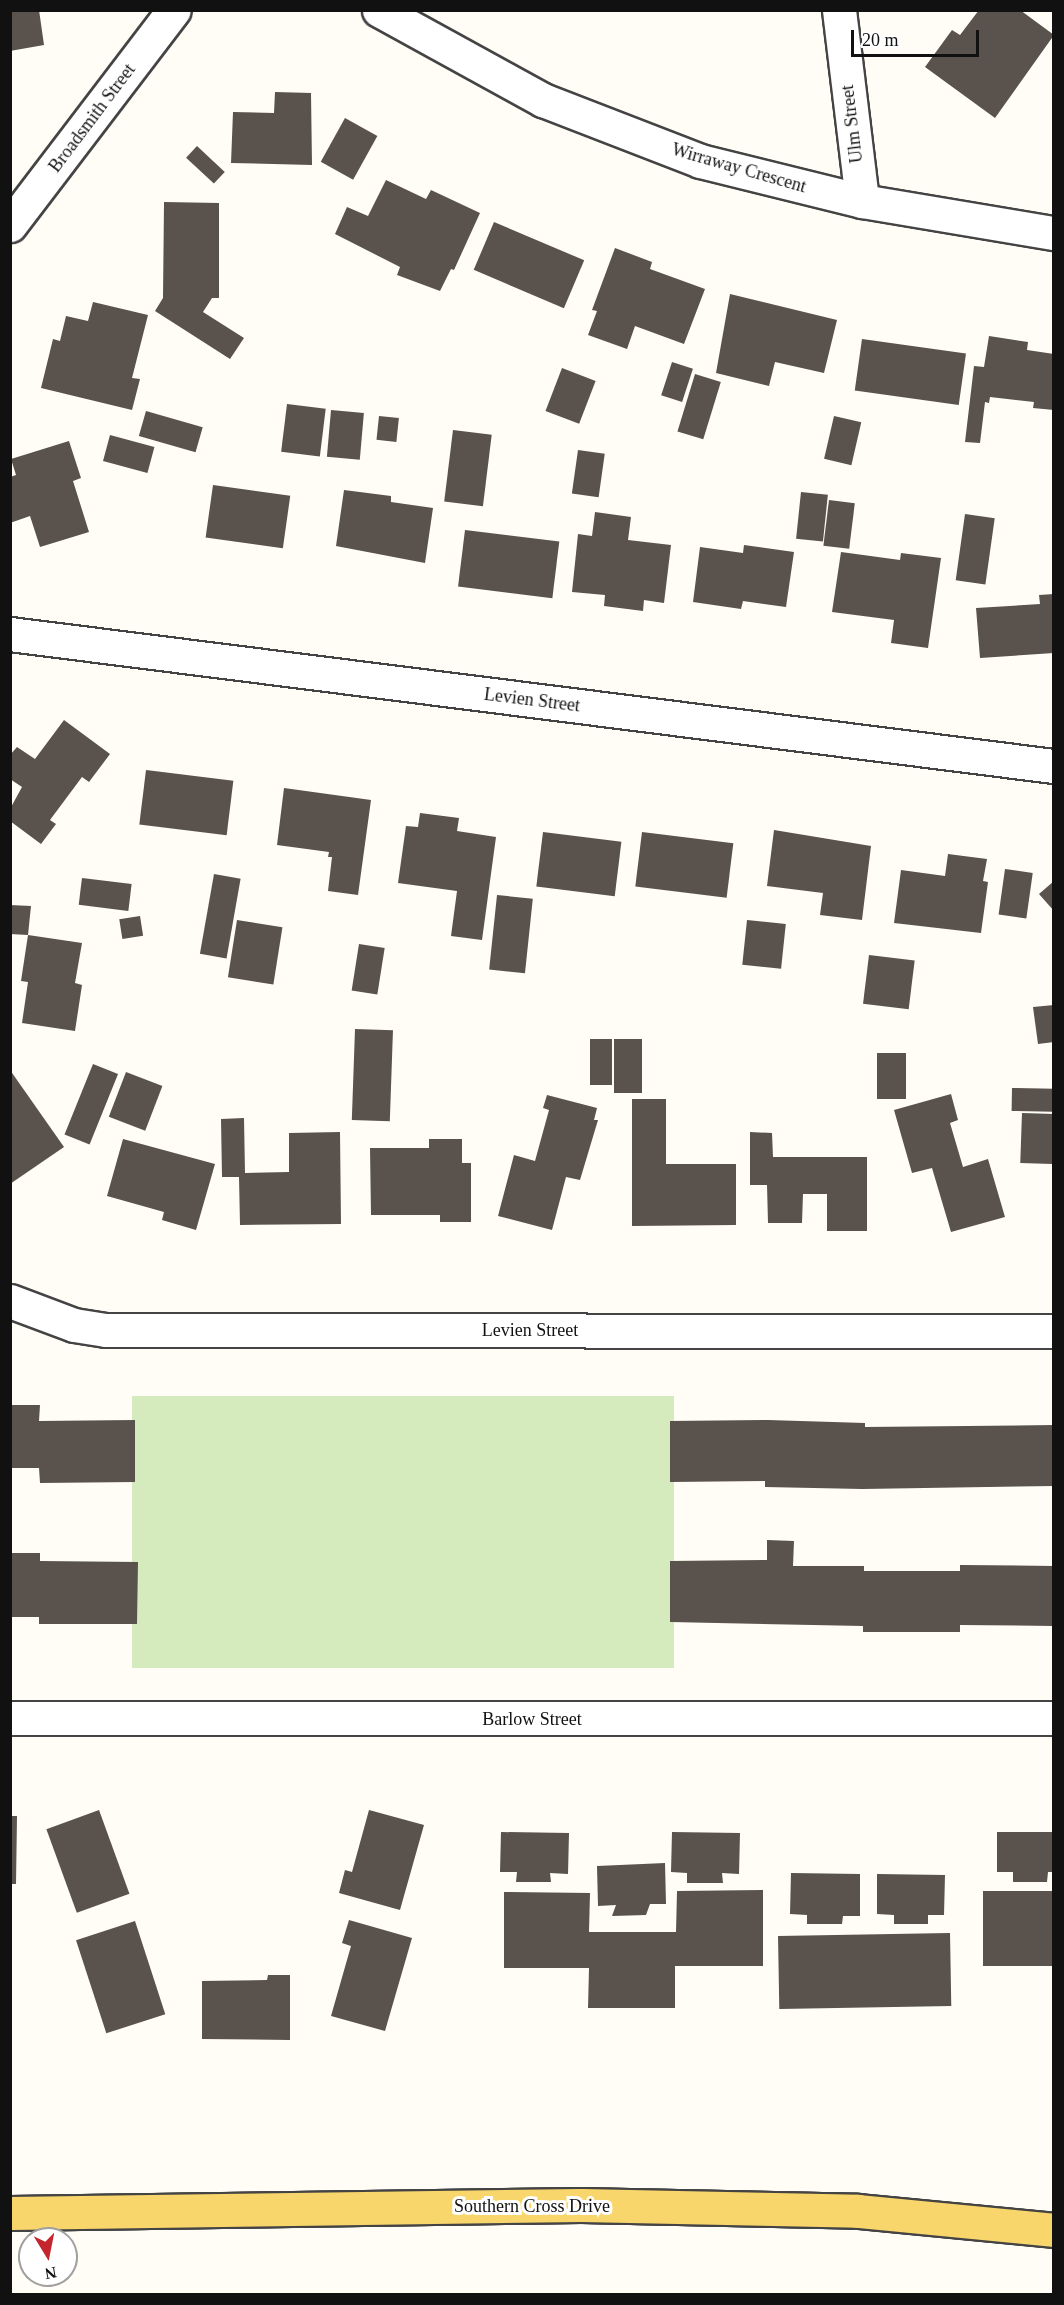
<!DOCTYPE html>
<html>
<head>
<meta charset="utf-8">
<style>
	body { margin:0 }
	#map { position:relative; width:1064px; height:2305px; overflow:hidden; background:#fffdf5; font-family:Georgia,serif }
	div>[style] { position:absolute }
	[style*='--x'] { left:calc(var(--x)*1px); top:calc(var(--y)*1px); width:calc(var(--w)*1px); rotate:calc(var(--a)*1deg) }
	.green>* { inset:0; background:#d5ebbd; transform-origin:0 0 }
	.building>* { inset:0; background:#5a524d; transform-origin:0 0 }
	.roads { filter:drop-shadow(2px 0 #444) drop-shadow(-2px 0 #444) drop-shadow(0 2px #444) drop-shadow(0 -2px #444) }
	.minor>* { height:33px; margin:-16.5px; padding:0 16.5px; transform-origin:16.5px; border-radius:16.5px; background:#fff }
	.major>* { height:33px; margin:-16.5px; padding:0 16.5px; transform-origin:16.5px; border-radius:16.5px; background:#f9d66b }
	span { translate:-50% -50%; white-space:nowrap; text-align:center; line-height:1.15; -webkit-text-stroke:6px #fff; paint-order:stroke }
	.street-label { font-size:18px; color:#111 }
	.frame { position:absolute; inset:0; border:12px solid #111; pointer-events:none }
	.north { position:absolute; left:18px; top:2227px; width:60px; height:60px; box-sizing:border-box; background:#fff; border:2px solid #a0a0a0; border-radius:50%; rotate:170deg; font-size:16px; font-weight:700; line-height:24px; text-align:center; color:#111 }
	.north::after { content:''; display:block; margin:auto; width:21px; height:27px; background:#c4262e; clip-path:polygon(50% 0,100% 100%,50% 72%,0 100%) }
	.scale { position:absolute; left:851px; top:30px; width:128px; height:27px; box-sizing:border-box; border:3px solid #111; border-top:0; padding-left:8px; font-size:18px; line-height:21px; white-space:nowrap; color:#111; -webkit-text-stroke:4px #fff; paint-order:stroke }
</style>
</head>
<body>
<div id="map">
	<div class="green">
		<i style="left:132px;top:1396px;width:542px;height:272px"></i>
	</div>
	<div class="building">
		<i style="clip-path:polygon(10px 10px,39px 10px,44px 45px,10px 51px)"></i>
		<i style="clip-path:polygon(979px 10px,1020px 10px,1054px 35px,995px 118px,925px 67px,952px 30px,960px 35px)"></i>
		<i style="clip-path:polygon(275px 92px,311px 93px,312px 165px,231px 163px,233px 112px,274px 113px)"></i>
		<i style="left:345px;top:118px;width:37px;height:50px;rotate:29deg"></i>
		<i style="left:197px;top:146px;width:38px;height:16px;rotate:43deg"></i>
		<i style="clip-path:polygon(386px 180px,426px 199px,431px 190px,480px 213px,454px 270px,451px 269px,440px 291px,397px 275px,400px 267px,335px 234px,347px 207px,368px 216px)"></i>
		<i style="clip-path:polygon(164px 202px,219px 203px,219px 298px,212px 298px,203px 312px,244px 338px,230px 359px,155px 311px,163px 298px)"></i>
		<i style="left:494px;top:222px;width:98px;height:52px;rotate:23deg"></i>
		<i style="clip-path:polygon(615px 248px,652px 262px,650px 269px,705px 289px,684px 344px,635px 326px,627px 349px,588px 335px,597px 311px,592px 310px)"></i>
		<i style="clip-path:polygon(730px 294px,837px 320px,824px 373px,775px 362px,769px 386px,716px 373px)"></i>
		<i style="clip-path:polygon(93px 302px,148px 315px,132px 378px,140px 379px,132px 410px,41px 388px,53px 339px,60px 341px,66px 316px,88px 321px)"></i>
		<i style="clip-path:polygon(989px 336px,1028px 342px,1027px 350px,1054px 354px,1054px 410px,1033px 408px,1034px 402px,990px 397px,989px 403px,985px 402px,980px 443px,965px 442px,974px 366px,984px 367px)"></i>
		<i style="left:862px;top:339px;width:105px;height:52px;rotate:8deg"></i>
		<i style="left:672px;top:362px;width:22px;height:35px;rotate:18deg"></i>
		<i style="left:562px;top:368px;width:36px;height:46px;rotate:21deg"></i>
		<i style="left:695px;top:374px;width:27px;height:60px;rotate:17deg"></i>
		<i style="left:287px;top:404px;width:39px;height:48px;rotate:7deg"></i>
		<i style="left:331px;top:410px;width:33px;height:47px;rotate:5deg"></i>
		<i style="left:146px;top:411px;width:59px;height:26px;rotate:16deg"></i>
		<i style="left:379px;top:416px;width:20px;height:24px;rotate:6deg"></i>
		<i style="left:834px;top:416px;width:28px;height:44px;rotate:13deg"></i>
		<i style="left:453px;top:430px;width:39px;height:72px;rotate:7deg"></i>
		<i style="left:110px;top:435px;width:46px;height:27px;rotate:15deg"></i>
		<i style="clip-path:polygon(69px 441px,81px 478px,73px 481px,89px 532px,40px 547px,30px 516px,10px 523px,10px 477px,16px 475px,11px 459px)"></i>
		<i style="left:578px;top:450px;width:27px;height:44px;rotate:8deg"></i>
		<i style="left:213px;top:485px;width:78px;height:53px;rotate:8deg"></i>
		<i style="clip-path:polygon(344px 490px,391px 496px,391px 502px,433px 508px,425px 563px,336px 546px)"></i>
		<i style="left:801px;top:492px;width:27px;height:47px;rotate:6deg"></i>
		<i style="left:829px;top:500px;width:26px;height:46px;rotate:7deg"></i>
		<i style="clip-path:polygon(595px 512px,631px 517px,628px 540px,671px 545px,664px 603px,644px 600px,643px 611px,604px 606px,605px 595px,572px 592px,578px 534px,592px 536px)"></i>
		<i style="left:965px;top:514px;width:30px;height:67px;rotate:8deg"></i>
		<i style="left:465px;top:530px;width:95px;height:57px;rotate:7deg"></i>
		<i style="clip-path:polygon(744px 545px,794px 552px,786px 607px,743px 601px,741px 609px,693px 602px,700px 547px,743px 553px)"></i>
		<i style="clip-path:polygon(841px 552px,900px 560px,901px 553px,941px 558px,928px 648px,891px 643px,894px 620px,832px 612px)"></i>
		<i style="clip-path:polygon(1054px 594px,1054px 653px,980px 658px,976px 608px,1040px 604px,1039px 595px)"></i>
		<i style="clip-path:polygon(64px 720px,110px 754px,89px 782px,82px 777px,50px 820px,56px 824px,41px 844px,10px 821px,10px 809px,22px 787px,10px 779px,10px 755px,17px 747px,35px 759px)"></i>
		<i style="left:146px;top:770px;width:88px;height:55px;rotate:7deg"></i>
		<i style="clip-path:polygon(284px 788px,371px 800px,358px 895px,328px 891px,332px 857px,328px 857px,329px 852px,277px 845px)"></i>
		<i style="clip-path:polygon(420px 813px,459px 818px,457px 831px,496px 837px,482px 940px,451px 936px,457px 891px,398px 883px,406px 826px,418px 827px)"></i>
		<i style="clip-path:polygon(774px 830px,871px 846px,862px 920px,820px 915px,823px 893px,767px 886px)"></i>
		<i style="left:543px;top:832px;width:79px;height:55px;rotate:7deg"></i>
		<i style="left:642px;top:832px;width:92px;height:55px;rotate:7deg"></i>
		<i style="clip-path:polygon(948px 854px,987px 859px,983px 881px,988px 882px,981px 933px,894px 923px,901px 870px,945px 876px)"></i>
		<i style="left:1005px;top:869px;width:28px;height:46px;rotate:8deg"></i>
		<i style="left:214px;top:874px;width:27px;height:81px;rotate:10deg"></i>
		<i style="left:82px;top:878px;width:50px;height:27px;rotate:7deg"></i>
		<i style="clip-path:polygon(1054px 881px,1054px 911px,1039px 894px)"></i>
		<i style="left:497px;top:895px;width:36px;height:75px;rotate:6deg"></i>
		<i style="clip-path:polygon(10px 905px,31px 906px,28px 935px,10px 934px)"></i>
		<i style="left:140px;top:916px;width:20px;height:21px;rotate:81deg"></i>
		<i style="left:237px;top:920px;width:46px;height:58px;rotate:9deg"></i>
		<i style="left:747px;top:920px;width:39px;height:45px;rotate:6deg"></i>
		<i style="clip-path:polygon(28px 935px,82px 943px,75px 983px,82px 985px,75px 1031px,22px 1023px,28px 982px,21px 981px)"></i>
		<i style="left:359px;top:944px;width:26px;height:47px;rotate:9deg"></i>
		<i style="left:869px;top:955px;width:46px;height:49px;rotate:7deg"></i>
		<i style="clip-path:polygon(1054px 1005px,1054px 1042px,1038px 1044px,1033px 1007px)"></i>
		<i style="left:355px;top:1029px;width:38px;height:91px;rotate:2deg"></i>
		<i style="left:590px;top:1039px;width:22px;height:46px"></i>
		<i style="left:642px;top:1039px;width:54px;height:28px;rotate:90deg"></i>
		<i style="left:877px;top:1053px;width:29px;height:46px"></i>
		<i style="left:93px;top:1064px;width:27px;height:76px;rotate:22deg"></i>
		<i style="clip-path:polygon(10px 1070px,64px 1147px,10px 1184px)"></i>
		<i style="left:126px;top:1072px;width:39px;height:48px;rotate:21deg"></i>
		<i style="left:1012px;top:1088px;width:42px;height:23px;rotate:1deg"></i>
		<i style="clip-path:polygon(951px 1094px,958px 1120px,950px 1123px,963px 1167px,988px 1159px,1005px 1217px,951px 1232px,932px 1168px,912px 1173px,894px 1110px)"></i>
		<i style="clip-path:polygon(547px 1095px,597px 1108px,594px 1120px,598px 1120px,580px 1180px,566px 1177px,552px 1230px,498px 1216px,514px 1155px,535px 1161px,549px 1110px,543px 1108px)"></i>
		<i style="clip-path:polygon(632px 1099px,666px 1099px,666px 1164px,736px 1164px,736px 1225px,632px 1226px)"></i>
		<i style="left:1022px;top:1113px;width:32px;height:50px;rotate:2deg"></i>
		<i style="clip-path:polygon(244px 1118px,245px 1173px,289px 1172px,289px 1133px,340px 1132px,341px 1224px,240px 1225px,239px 1177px,222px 1177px,221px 1119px)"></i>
		<i style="clip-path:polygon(750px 1132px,772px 1133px,773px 1157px,867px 1157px,867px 1231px,827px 1231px,827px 1194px,803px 1194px,802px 1223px,768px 1223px,767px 1185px,750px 1185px)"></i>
		<i style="clip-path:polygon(123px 1139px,215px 1164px,196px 1230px,162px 1220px,164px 1212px,107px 1196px)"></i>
		<i style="clip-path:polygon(429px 1139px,462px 1139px,462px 1163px,471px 1163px,471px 1222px,440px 1222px,440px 1215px,371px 1215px,370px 1148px,429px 1148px)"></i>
		<i style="clip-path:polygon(10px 1405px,40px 1405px,39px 1421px,135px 1420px,135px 1482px,40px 1483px,39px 1468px,10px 1468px)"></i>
		<i style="clip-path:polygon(768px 1420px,865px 1423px,865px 1427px,1054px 1425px,1054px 1486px,862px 1489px,765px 1487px,765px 1481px,670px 1482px,670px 1421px)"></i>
		<i style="clip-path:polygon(767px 1540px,794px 1541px,793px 1566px,864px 1566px,864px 1571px,960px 1571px,960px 1565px,1054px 1566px,1054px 1626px,960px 1625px,960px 1632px,863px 1632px,863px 1626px,670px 1622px,670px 1561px,767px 1560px)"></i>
		<i style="clip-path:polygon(10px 1553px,40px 1553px,40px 1561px,138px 1562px,137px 1624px,39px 1624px,39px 1617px,10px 1617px)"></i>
		<i style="left:99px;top:1810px;width:89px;height:56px;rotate:70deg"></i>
		<i style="clip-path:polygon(369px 1810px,424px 1825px,400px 1910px,339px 1893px,345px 1870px,352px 1872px)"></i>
		<i style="clip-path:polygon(10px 1816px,17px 1816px,16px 1884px,10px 1884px)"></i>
		<i style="clip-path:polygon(501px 1832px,569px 1833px,568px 1874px,550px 1873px,551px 1882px,516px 1882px,517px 1872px,500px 1872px)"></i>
		<i style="clip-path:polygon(672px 1832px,740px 1833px,739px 1874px,722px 1873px,723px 1883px,687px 1883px,687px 1873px,671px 1872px)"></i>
		<i style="clip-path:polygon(997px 1832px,1054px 1832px,1054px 1872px,1048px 1872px,1047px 1882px,1013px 1882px,1013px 1872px,997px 1872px)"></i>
		<i style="clip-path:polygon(665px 1863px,666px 1904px,650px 1904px,646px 1915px,612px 1916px,616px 1905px,598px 1906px,597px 1866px)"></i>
		<i style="clip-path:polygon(791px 1873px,860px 1874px,860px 1916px,843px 1916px,842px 1924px,807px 1924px,807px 1915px,790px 1914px)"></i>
		<i style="clip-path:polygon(877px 1874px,945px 1875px,944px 1915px,928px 1915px,928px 1924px,894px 1924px,894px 1915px,877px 1914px)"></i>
		<i style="clip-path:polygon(763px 1890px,763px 1966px,675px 1966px,675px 2008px,588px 2008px,589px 1968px,504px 1968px,504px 1892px,590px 1893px,589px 1932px,676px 1932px,677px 1891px)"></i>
		<i style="left:983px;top:1891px;width:71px;height:75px"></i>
		<i style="clip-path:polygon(349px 1920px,412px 1938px,385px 2031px,331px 2016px,351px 1946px,342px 1943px)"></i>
		<i style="left:135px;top:1921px;width:98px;height:62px;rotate:72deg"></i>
		<i style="left:950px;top:1933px;width:73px;height:172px;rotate:89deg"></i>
		<i style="clip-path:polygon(268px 1975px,290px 1975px,290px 2040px,202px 2039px,202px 1981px,267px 1980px)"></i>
	</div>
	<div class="roads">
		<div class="minor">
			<i style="--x:379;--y:10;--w:187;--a:28.8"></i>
			<i style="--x:543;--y:100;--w:168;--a:21.2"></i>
			<i style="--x:700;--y:161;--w:167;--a:13.9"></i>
			<i style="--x:862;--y:201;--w:195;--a:9.5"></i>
			<i style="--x:839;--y:10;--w:192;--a:83.1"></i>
			<i style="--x:10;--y:225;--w:270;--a:-52.7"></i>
			<i style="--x:10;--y:634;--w:1052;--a:7.21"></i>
			<i style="--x:10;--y:1301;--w:68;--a:20.6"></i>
			<i style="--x:74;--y:1325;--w:32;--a:9"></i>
			<i style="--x:106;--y:1330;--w:948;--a:0.06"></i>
			<i style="--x:10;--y:1718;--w:1044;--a:0"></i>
		</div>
		<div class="major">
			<i style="--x:10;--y:2213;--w:571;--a:-0.8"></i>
			<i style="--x:581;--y:2205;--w:277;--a:1.2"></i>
			<i style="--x:858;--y:2211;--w:197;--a:5.5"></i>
		</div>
	</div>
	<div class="street-label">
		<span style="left:92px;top:118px;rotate:-53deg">Broadsmith Street</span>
		<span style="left:852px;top:124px;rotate:-97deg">Ulm Street</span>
		<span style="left:739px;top:168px;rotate:16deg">Wirraway Crescent</span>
		<span style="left:532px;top:700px;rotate:7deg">Levien Street</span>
		<span style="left:530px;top:1330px">Levien Street</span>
		<span style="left:532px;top:1719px">Barlow Street</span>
		<span style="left:532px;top:2206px">Southern Cross Drive</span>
	</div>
	<div class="frame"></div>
	<div class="north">N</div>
	<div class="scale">20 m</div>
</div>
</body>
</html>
